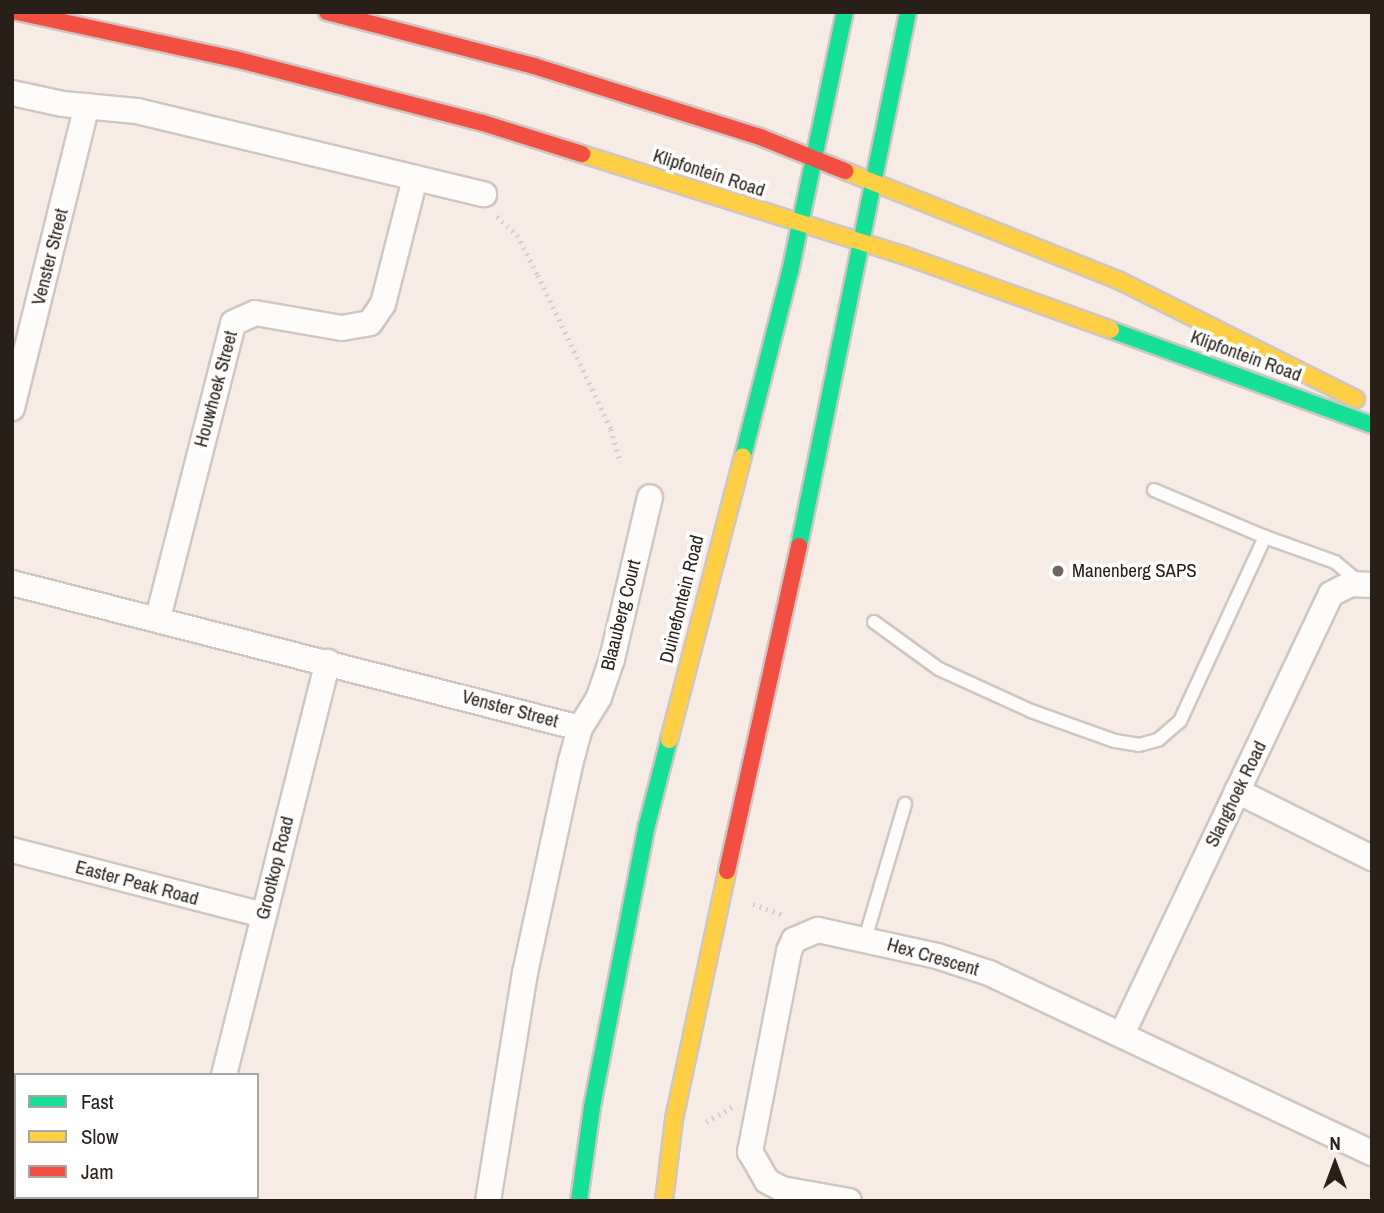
<!DOCTYPE html>
<html>
<head>
<meta charset="utf-8">
<style>
	body { margin:0 }
	#map { position:relative; width:1384px; height:1213px; overflow:hidden; background:#f6ebe5; font-family:"Archivo Narrow",sans-serif }
	div>[style] { position:absolute }
	[style*='--x'] { left:calc(var(--x)*1px); top:calc(var(--y)*1px); width:calc(var(--w)*1px); rotate:calc(var(--a)*1deg) }
	.path>* { height:4.5px; margin-top:-2.25px; transform-origin:0; background:repeating-linear-gradient(90deg,#d3d0cd 0 2px,transparent 0 7px) }
	.roads { filter:drop-shadow(2px 0 #d0c6c1) drop-shadow(-2px 0 #d0c6c1) drop-shadow(0 2px #d0c6c1) drop-shadow(0 -2px #d0c6c1) }
	.lane>* { height:12px; margin:-6px; padding:0 6px; transform-origin:6px; border-radius:6px; background:#fefcfb }
	.street>* { height:24px; margin:-12px; padding:0 12px; transform-origin:12px; border-radius:12px; background:#fefcfb }
	.fast>* { height:16px; margin:-8px; padding:0 8px; transform-origin:8px; border-radius:8px; background:#16e098 }
	.slow>* { height:16px; margin:-8px; padding:0 8px; transform-origin:8px; border-radius:8px; background:#ffcf43 }
	.jam>* { height:16px; margin:-8px; padding:0 8px; transform-origin:8px; border-radius:8px; background:#f24e42 }
	.dots>* { width:19px; height:19px; translate:-50% -50%; box-sizing:border-box; border:4px solid #fff; border-radius:50% }
	span { translate:-50% -50%; white-space:nowrap; text-align:center; line-height:1.15; -webkit-text-stroke:7px #fff; paint-order:stroke }
	.street-label { font-size:19px; color:#281f19 }
	.poi-label { font-size:19px; color:#281f19 }
	.left { translate:0 -50%; text-align:left }
	.frame { position:absolute; inset:0; border:14px solid #281f19; pointer-events:none }
	.legend { position:absolute; left:14px; top:1073px; width:245px; height:126px; box-sizing:border-box; background:#fff; border:2px solid #a9a5a3; margin:0; padding:9px 12px; list-style:none; font-size:21px; color:#281f19 }
	.legend li { display:flex; align-items:center; gap:14px; height:35px }
	.legend b { width:35px; border:2px solid #a9a5a3 }
	.north { position:absolute; left:1300px; top:1129px; width:70px; height:70px; -webkit-text-stroke:5px #fff; paint-order:stroke; rotate:0deg; font-size:19px; font-weight:700; line-height:28px; text-align:center; color:#281f19 }
	.north::after { content:''; display:block; margin:auto; width:24px; height:32px; background:#281f19; clip-path:polygon(50% 0,100% 100%,50% 72%,0 100%) }
</style>
</head>
<body>
<div id="map">
	<div class="path">
		<i style="--x:497;--y:216;--w:28;--a:44"></i>
		<i style="--x:517;--y:235;--w:45;--a:62.3"></i>
		<i style="--x:538;--y:275;--w:170;--a:64.6"></i>
		<i style="--x:611;--y:429;--w:35;--a:74"></i>
		<i style="--x:753;--y:904;--w:33;--a:20"></i>
		<i style="--x:706;--y:1122;--w:30;--a:-30"></i>
	</div>
	<div class="roads">
		<div class="lane">
			<i style="--x:1154;--y:490;--w:121;--a:22.9"></i>
			<i style="--x:874;--y:622;--w:80;--a:35.9"></i>
			<i style="--x:939;--y:669;--w:101;--a:24.5"></i>
			<i style="--x:1031;--y:711;--w:89;--a:19.7"></i>
			<i style="--x:1115;--y:741;--w:24;--a:9"></i>
			<i style="--x:1139;--y:745;--w:20;--a:-15"></i>
			<i style="--x:1158;--y:740;--w:29;--a:-41"></i>
			<i style="--x:1180;--y:721;--w:203;--a:-65.2"></i>
			<i style="--x:1265;--y:537;--w:74;--a:19.7"></i>
			<i style="--x:1335;--y:562;--w:33;--a:40"></i>
			<i style="--x:865;--y:939;--w:141;--a:-73.5"></i>
		</div>
		<div class="street">
			<i style="--x:12;--y:93;--w:52;--a:12.2"></i>
			<i style="--x:63;--y:104;--w:74;--a:5.4"></i>
			<i style="--x:137;--y:111;--w:357;--a:13.5"></i>
			<i style="--x:12;--y:408;--w:311;--a:-76.1"></i>
			<i style="--x:12;--y:583;--w:586;--a:14.32"></i>
			<i style="--x:158;--y:618;--w:304;--a:-75.7"></i>
			<i style="--x:233;--y:323;--w:24;--a:-24"></i>
			<i style="--x:255;--y:313;--w:88;--a:9.8"></i>
			<i style="--x:342;--y:328;--w:28;--a:-10"></i>
			<i style="--x:370;--y:323;--w:23;--a:-56"></i>
			<i style="--x:383;--y:304;--w:130;--a:-75.7"></i>
			<i style="--x:1237;--y:791;--w:151;--a:26.4"></i>
			<i style="--x:12;--y:850;--w:259;--a:14.5"></i>
			<i style="--x:1122;--y:1034;--w:487;--a:-64.6"></i>
			<i style="--x:1331;--y:594;--w:22;--a:-27"></i>
			<i style="--x:1351;--y:584;--w:21;--a:3"></i>
			<i style="--x:224;--y:1075;--w:426;--a:-75.9"></i>
			<i style="--x:12;--y:1112;--w:4;--a:14"></i>
			<i style="--x:488;--y:1201;--w:231;--a:-80.8"></i>
			<i style="--x:525;--y:973;--w:217;--a:-77.8"></i>
			<i style="--x:571;--y:761;--w:34;--a:-75"></i>
			<i style="--x:580;--y:728;--w:36;--a:-58"></i>
			<i style="--x:599;--y:697;--w:40;--a:-71.1"></i>
			<i style="--x:612;--y:659;--w:166;--a:-76.8"></i>
			<i style="--x:849;--y:1201;--w:68;--a:-169.8"></i>
			<i style="--x:782;--y:1189;--w:17;--a:-152"></i>
			<i style="--x:767;--y:1181;--w:34;--a:-120"></i>
			<i style="--x:750;--y:1152;--w:205;--a:-79"></i>
			<i style="--x:789;--y:951;--w:12;--a:-66"></i>
			<i style="--x:794;--y:940;--w:26;--a:-23"></i>
			<i style="--x:818;--y:930;--w:122;--a:12.3"></i>
			<i style="--x:937;--y:956;--w:55;--a:18.1"></i>
			<i style="--x:989;--y:973;--w:423;--a:25.2"></i>
		</div>
		<div class="fast">
			<i style="--x:1111;--y:330;--w:278;--a:20"></i>
			<i style="--x:743;--y:456;--w:190;--a:-75.7"></i>
			<i style="--x:790;--y:272;--w:266;--a:-78.1"></i>
			<i style="--x:799;--y:546;--w:545;--a:-78.46"></i>
			<i style="--x:579;--y:1201;--w:95;--a:-82.1"></i>
			<i style="--x:592;--y:1107;--w:287;--a:-79"></i>
			<i style="--x:647;--y:825;--w:88;--a:-75.5"></i>
		</div>
		<div class="slow">
			<i style="--x:582;--y:154;--w:337;--a:17.5"></i>
			<i style="--x:903;--y:255;--w:221;--a:19.8"></i>
			<i style="--x:845;--y:171;--w:294;--a:21.8"></i>
			<i style="--x:1118;--y:280;--w:266;--a:26.6"></i>
			<i style="--x:669;--y:740;--w:293;--a:-75.4"></i>
			<i style="--x:664;--y:1201;--w:83;--a:-83"></i>
			<i style="--x:674;--y:1119;--w:254;--a:-77.9"></i>
		</div>
		<div class="jam">
			<i style="--x:17;--y:12;--w:223;--a:12.2"></i>
			<i style="--x:235;--y:59;--w:256;--a:14.5"></i>
			<i style="--x:483;--y:123;--w:104;--a:17.4"></i>
			<i style="--x:327;--y:12;--w:214;--a:14.6"></i>
			<i style="--x:534;--y:66;--w:237;--a:17.4"></i>
			<i style="--x:760;--y:137;--w:92;--a:21.8"></i>
			<i style="--x:727;--y:871;--w:333;--a:-77.5"></i>
		</div>
	</div>
	<div class="dots">
		<i style="left:1058px;top:571px;background:#706660"></i>
	</div>
	<div class="street-label">
		<span style="left:709px;top:173px;rotate:18deg">Klipfontein Road</span>
		<span style="left:50px;top:257px;rotate:-76deg">Venster Street</span>
		<span style="left:1246px;top:356px;rotate:20deg">Klipfontein Road</span>
		<span style="left:216px;top:389px;rotate:-75deg">Houwhoek Street</span>
		<span style="left:682px;top:599px;rotate:-76deg">Duinefontein Road</span>
		<span style="left:621px;top:615px;rotate:-76deg">Blaauberg Court</span>
		<span style="left:510px;top:709px;rotate:15deg">Venster Street</span>
		<span style="left:1236px;top:794px;rotate:-64deg">Slanghoek Road</span>
		<span style="left:275px;top:868px;rotate:-76deg">Grootkop Road</span>
		<span style="left:137px;top:883px;rotate:15deg">Easter Peak Road</span>
		<span style="left:933px;top:957px;rotate:16deg">Hex Crescent</span>
	</div>
	<div class="poi-label">
		<span class="left" style="left:1072px;top:571px">Manenberg SAPS</span>
	</div>
	<div class="frame"></div>
	<ul class="legend">
	<li><b style="height:9px;background:#16e098"></b>Fast</li>
	<li><b style="height:9px;background:#ffcf43"></b>Slow</li>
	<li><b style="height:9px;background:#f24e42"></b>Jam</li>
	</ul>
	<div class="north">N</div>
</div>
</body>
</html>
